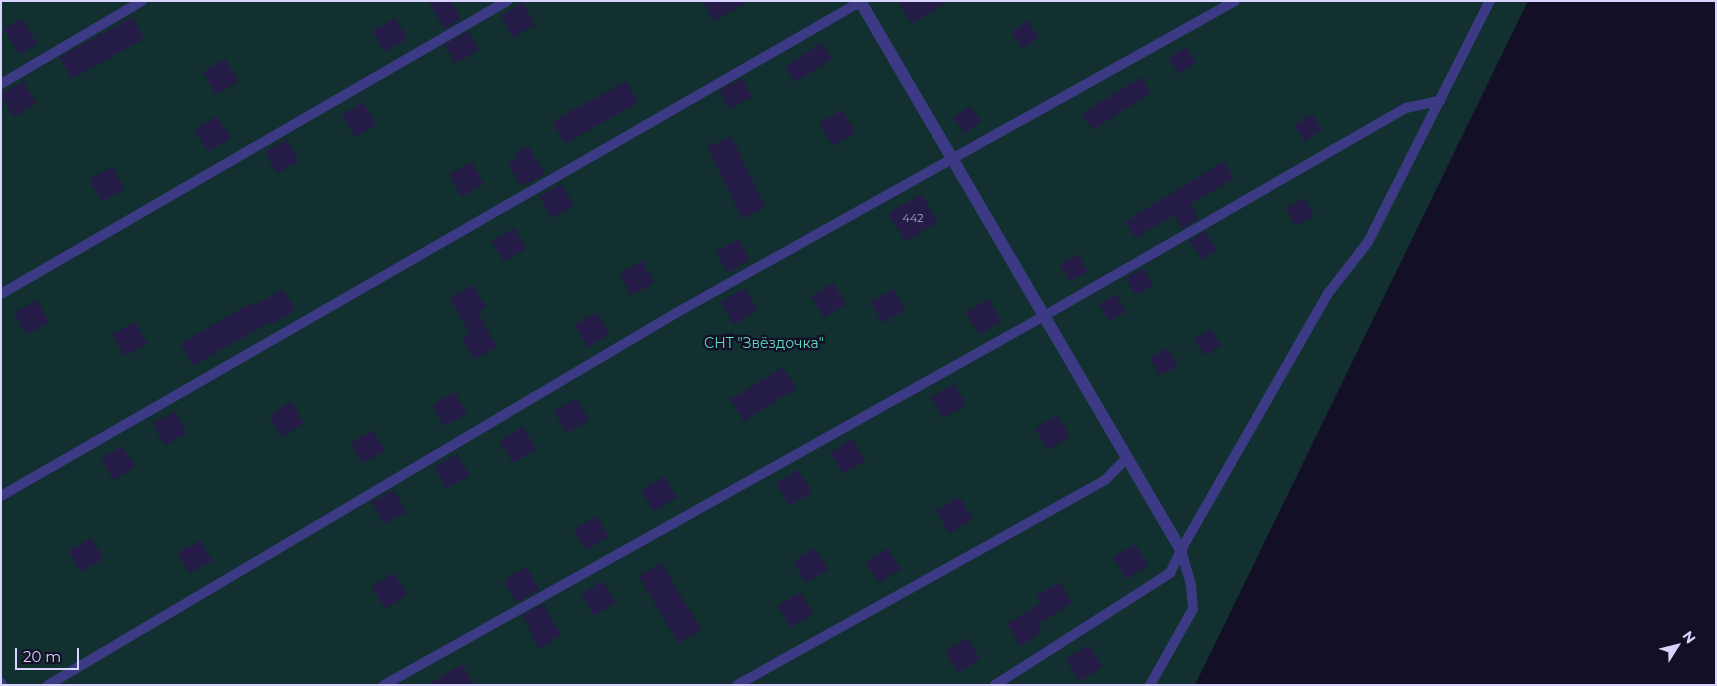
<!DOCTYPE html>
<html>
<head>
<meta charset="utf-8">
<style>
	body { margin:0 }
	#map { position:relative; width:1717px; height:686px; overflow:hidden; background:#130f26; font-family:Montserrat,sans-serif }
	div>[style] { position:absolute }
	[style*='--x'] { left:calc(var(--x)*1px); top:calc(var(--y)*1px); width:calc(var(--w)*1px); rotate:calc(var(--a)*1deg) }
	.green>* { inset:0; background:#12302f }
	.building>* { inset:0; background:#241b47; transform-origin:0 0 }
	.service>* { height:10px; margin:-5px; padding:0 5px; transform-origin:5px; border-radius:5px; background:#3d3a85 }
	.minor>* { height:12px; margin:-6px; padding:0 6px; transform-origin:6px; border-radius:6px; background:#3d3a85 }
	span { translate:-50% -50%; white-space:nowrap; text-align:center; line-height:1.15; -webkit-text-stroke:4.5px #130f26; paint-order:stroke }
	.number-label { font-size:11px; color:#aca6d1 }
	.number-label span { -webkit-text-stroke-width:0 }
	.park-label { font-size:14px; color:#5fe0c0 }
	.frame { position:absolute; inset:0; border:2px solid #d9d4ff; pointer-events:none }
	.north { position:absolute; left:1652px; top:621px; width:50px; height:50px; -webkit-text-stroke:4px #130f26; paint-order:stroke; rotate:54deg; font-size:14px; font-weight:700; line-height:20px; text-align:center; color:#d9d4ff }
	.north::after { content:''; display:block; margin:auto; width:18px; height:22px; background:#d9d4ff; clip-path:polygon(50% 0,100% 100%,50% 72%,0 100%) }
	.scale { position:absolute; left:15px; top:648px; width:64px; height:22px; box-sizing:border-box; border:2px solid #d9d4ff; border-top:0; padding-left:6px; font-size:15px; line-height:18px; white-space:nowrap; color:#d9d4ff; -webkit-text-stroke:4px #130f26; paint-order:stroke }
</style>
</head>
<body>
<div id="map">
	<div class="green">
		<i style="clip-path:polygon(1px 1px,1528px 1px,1195px 685px,1px 685px)"></i>
	</div>
	<div class="building">
		<i style="clip-path:polygon(428px 1px,451px 1px,461px 19px,444px 29px)"></i>
		<i style="clip-path:polygon(703px 1px,749px 1px,714px 21px)"></i>
		<i style="clip-path:polygon(898px 1px,949px 1px,912px 24px)"></i>
		<i style="left:523px;top:3px;width:25px;height:26px;rotate:61deg"></i>
		<i style="left:132px;top:17px;width:25px;height:83px;rotate:61deg"></i>
		<i style="left:22px;top:18px;width:30px;height:21px;rotate:60deg"></i>
		<i style="left:395px;top:18px;width:24px;height:26px;rotate:60deg"></i>
		<i style="left:1028px;top:21px;width:20px;height:20px;rotate:57deg"></i>
		<i style="left:468px;top:31px;width:22px;height:27px;rotate:60deg"></i>
		<i style="left:822px;top:43px;width:19px;height:44px;rotate:58deg"></i>
		<i style="left:1186px;top:47px;width:19px;height:21px;rotate:58deg"></i>
		<i style="left:225px;top:59px;width:26px;height:26px;rotate:59deg"></i>
		<i style="left:1141px;top:77px;width:19px;height:69px;rotate:58deg"></i>
		<i style="left:742px;top:78px;width:21px;height:26px;rotate:61deg"></i>
		<i style="left:23px;top:81px;width:26px;height:26px;rotate:59deg"></i>
		<i style="left:626px;top:81px;width:25px;height:84px;rotate:61deg"></i>
		<i style="left:363px;top:102px;width:26px;height:25px;rotate:59deg"></i>
		<i style="left:970px;top:106px;width:19px;height:20px;rotate:55deg"></i>
		<i style="left:842px;top:110px;width:26px;height:26px;rotate:59deg"></i>
		<i style="left:1312px;top:114px;width:19px;height:21px;rotate:58deg"></i>
		<i style="left:217px;top:116px;width:26px;height:26px;rotate:59deg"></i>
		<i style="left:731px;top:136px;width:79px;height:26px;rotate:64deg"></i>
		<i style="left:287px;top:139px;width:25px;height:26px;rotate:61deg"></i>
		<i style="clip-path:polygon(528px 146px,545px 175px,521px 186px,508px 164px,518px 159px,515px 153px)"></i>
		<i style="clip-path:polygon(1224px 161px,1234px 178px,1191px 204px,1198px 219px,1182px 229px,1174px 215px,1136px 238px,1125px 222px)"></i>
		<i style="left:472px;top:162px;width:25px;height:26px;rotate:61deg"></i>
		<i style="left:112px;top:167px;width:25px;height:26px;rotate:61deg"></i>
		<i style="left:562px;top:184px;width:25px;height:26px;rotate:61deg"></i>
		<i style="left:921px;top:194px;width:33px;height:38px;rotate:59deg"></i>
		<i style="left:1304px;top:198px;width:20px;height:21px;rotate:60deg"></i>
		<i style="left:514px;top:228px;width:24px;height:26px;rotate:60deg"></i>
		<i style="left:1205px;top:231px;width:22px;height:18px;rotate:58deg"></i>
		<i style="left:738px;top:239px;width:24px;height:26px;rotate:60deg"></i>
		<i style="left:1078px;top:254px;width:20px;height:21px;rotate:60deg"></i>
		<i style="left:642px;top:261px;width:25px;height:26px;rotate:61deg"></i>
		<i style="left:1143px;top:268px;width:20px;height:20px;rotate:60deg"></i>
		<i style="left:833px;top:283px;width:25px;height:26px;rotate:58deg"></i>
		<i style="clip-path:polygon(473px 285px,485px 307px,478px 312px,497px 347px,474px 360px,462px 338px,470px 334px,450px 298px)"></i>
		<i style="left:744px;top:288px;width:26px;height:27px;rotate:59deg"></i>
		<i style="clip-path:polygon(283px 289px,295px 311px,272px 324px,271px 321px,193px 366px,180px 344px,251px 303px,253px 306px)"></i>
		<i style="left:893px;top:289px;width:24px;height:26px;rotate:60deg"></i>
		<i style="left:1116px;top:294px;width:20px;height:20px;rotate:60deg"></i>
		<i style="left:988px;top:299px;width:26px;height:26px;rotate:59deg"></i>
		<i style="left:37px;top:300px;width:25px;height:26px;rotate:61deg"></i>
		<i style="left:596px;top:312px;width:26px;height:25px;rotate:59deg"></i>
		<i style="left:135px;top:322px;width:25px;height:26px;rotate:61deg"></i>
		<i style="left:1211px;top:329px;width:19px;height:20px;rotate:58deg"></i>
		<i style="left:1168px;top:348px;width:20px;height:21px;rotate:60deg"></i>
		<i style="left:783px;top:367px;width:25px;height:62px;rotate:58deg"></i>
		<i style="left:954px;top:384px;width:24px;height:27px;rotate:60deg"></i>
		<i style="left:455px;top:392px;width:25px;height:26px;rotate:61deg"></i>
		<i style="left:576px;top:398px;width:25px;height:26px;rotate:58deg"></i>
		<i style="left:291px;top:402px;width:25px;height:26px;rotate:58deg"></i>
		<i style="left:175px;top:411px;width:25px;height:26px;rotate:61deg"></i>
		<i style="left:1057px;top:415px;width:25px;height:26px;rotate:58deg"></i>
		<i style="left:523px;top:427px;width:26px;height:27px;rotate:59deg"></i>
		<i style="left:373px;top:430px;width:24px;height:26px;rotate:60deg"></i>
		<i style="left:852px;top:439px;width:25px;height:26px;rotate:58deg"></i>
		<i style="left:122px;top:446px;width:25px;height:25px;rotate:58deg"></i>
		<i style="left:457px;top:454px;width:25px;height:26px;rotate:61deg"></i>
		<i style="left:798px;top:470px;width:26px;height:26px;rotate:58deg"></i>
		<i style="left:664px;top:476px;width:25px;height:27px;rotate:58deg"></i>
		<i style="left:394px;top:490px;width:25px;height:26px;rotate:61deg"></i>
		<i style="left:959px;top:497px;width:26px;height:27px;rotate:59deg"></i>
		<i style="left:597px;top:516px;width:24px;height:27px;rotate:60deg"></i>
		<i style="left:91px;top:538px;width:24px;height:26px;rotate:60deg"></i>
		<i style="left:200px;top:540px;width:24px;height:26px;rotate:60deg"></i>
		<i style="left:1135px;top:544px;width:25px;height:26px;rotate:58deg"></i>
		<i style="left:815px;top:548px;width:25px;height:26px;rotate:58deg"></i>
		<i style="left:887px;top:548px;width:25px;height:26px;rotate:56deg"></i>
		<i style="left:661px;top:563px;width:78px;height:26px;rotate:59deg"></i>
		<i style="left:526px;top:567px;width:26px;height:26px;rotate:59deg"></i>
		<i style="left:394px;top:573px;width:26px;height:26px;rotate:59deg"></i>
		<i style="left:603px;top:581px;width:25px;height:26px;rotate:58deg"></i>
		<i style="clip-path:polygon(1059px 582px,1072px 603px,1038px 624px,1042px 632px,1020px 646px,1007px 624px,1041px 603px,1036px 596px)"></i>
		<i style="left:800px;top:592px;width:26px;height:26px;rotate:59deg"></i>
		<i style="clip-path:polygon(543px 604px,561px 635px,539px 649px,523px 615px)"></i>
		<i style="left:967px;top:638px;width:25px;height:26px;rotate:58deg"></i>
		<i style="left:1089px;top:645px;width:26px;height:27px;rotate:59deg"></i>
		<i style="clip-path:polygon(462px 664px,474px 685px,428px 685px)"></i>
	</div>
	<div class="service">
		<i style="--x:1;--y:84;--w:164;--a:-30.5"></i>
		<i style="--x:1;--y:294;--w:585;--a:-30.07"></i>
		<i style="--x:1;--y:496;--w:993;--a:-29.9"></i>
		<i style="--x:1;--y:683;--w:2;--a:63"></i>
		<i style="--x:48;--y:685;--w:730;--a:-30.64"></i>
		<i style="--x:676;--y:313;--w:640;--a:-29.17"></i>
		<i style="--x:384;--y:685;--w:756;--a:-29.21"></i>
		<i style="--x:1044;--y:316;--w:418;--a:-29.9"></i>
		<i style="--x:1406;--y:108;--w:35;--a:-12"></i>
		<i style="--x:737;--y:685;--w:421;--a:-29.1"></i>
		<i style="--x:1105;--y:480;--w:31;--a:-45"></i>
		<i style="--x:995;--y:685;--w:208;--a:-32.6"></i>
		<i style="--x:1170;--y:573;--w:25;--a:-64"></i>
		<i style="--x:1150;--y:685;--w:87;--a:-60.5"></i>
		<i style="--x:1193;--y:609;--w:24;--a:-95"></i>
		<i style="--x:1191;--y:585;--w:36;--a:-106"></i>
		<i style="--x:1181;--y:550;--w:297;--a:-60.2"></i>
		<i style="--x:1329;--y:292;--w:63;--a:-52"></i>
		<i style="--x:1368;--y:242;--w:270;--a:-63.2"></i>
	</div>
	<div class="minor">
		<i style="--x:860;--y:1;--w:636;--a:59.69"></i>
	</div>
	<div class="number-label">
		<span style="left:913px;top:218px">442</span>
	</div>
	<div class="park-label">
		<span style="left:764px;top:343px">СНТ "Звёздочка"</span>
	</div>
	<div class="frame"></div>
	<div class="north">N</div>
	<div class="scale">20 m</div>
</div>
</body>
</html>
